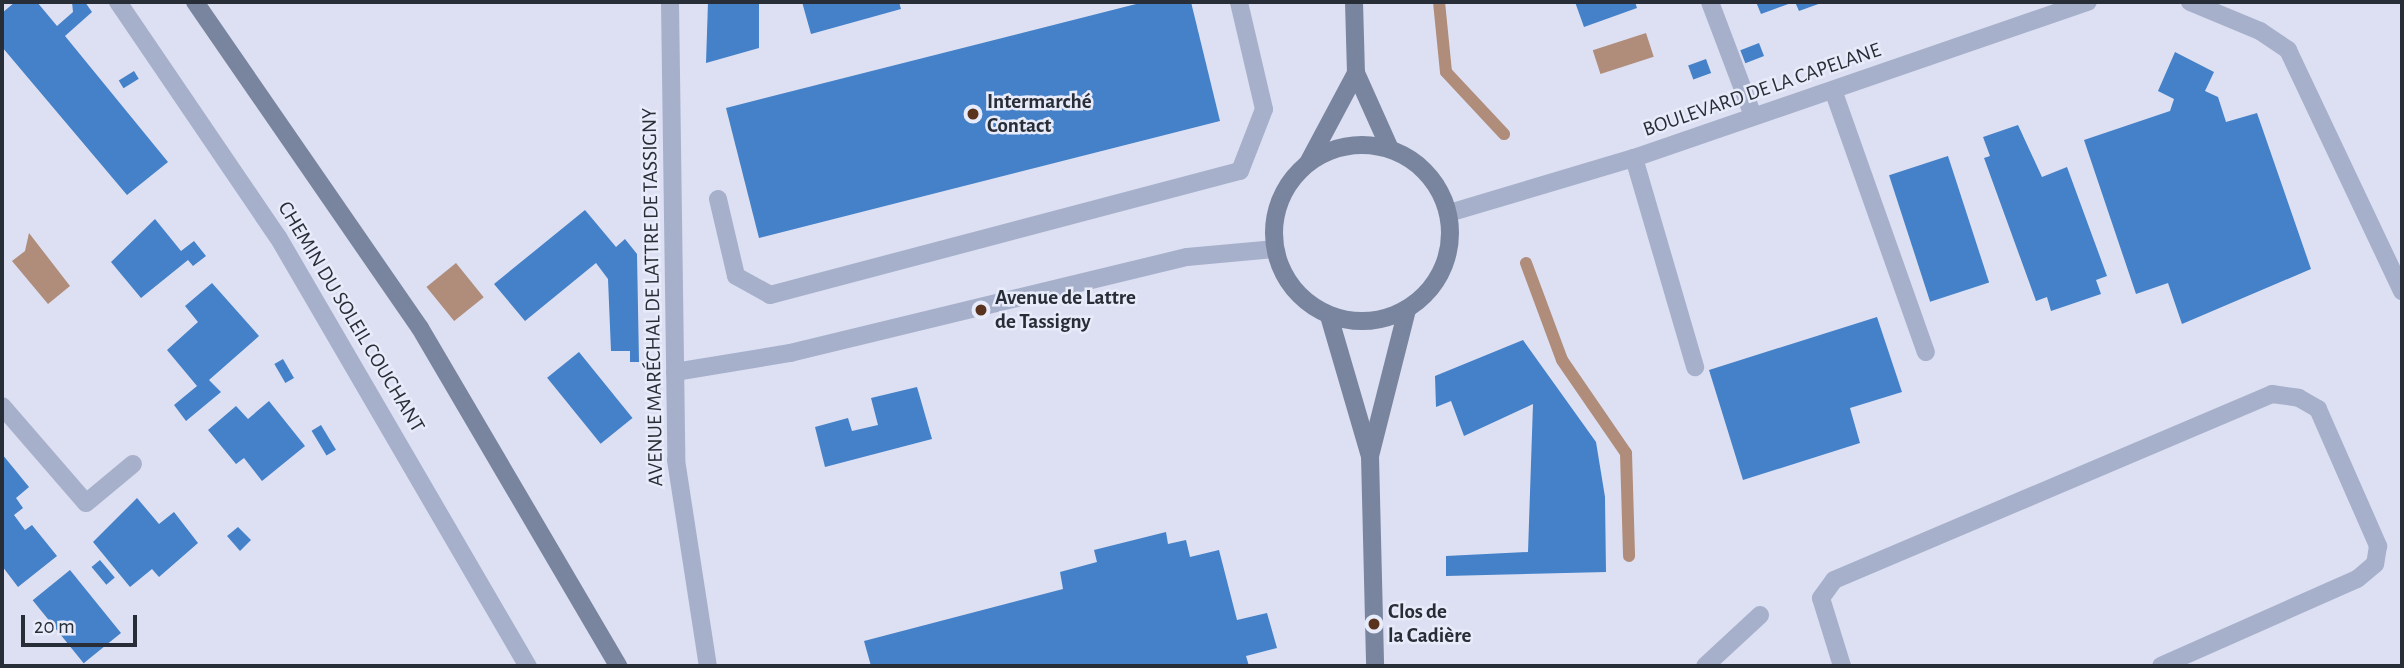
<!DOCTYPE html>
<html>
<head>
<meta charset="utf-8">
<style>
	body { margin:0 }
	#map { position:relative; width:2404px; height:668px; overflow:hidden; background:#dce0f2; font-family:"Alegreya Sans",sans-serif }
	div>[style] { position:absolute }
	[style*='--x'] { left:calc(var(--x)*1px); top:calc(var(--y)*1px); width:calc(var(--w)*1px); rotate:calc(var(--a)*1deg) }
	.water>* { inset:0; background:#b08c7a; transform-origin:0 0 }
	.stream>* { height:12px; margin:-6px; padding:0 6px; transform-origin:6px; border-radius:6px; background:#b08c7a }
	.building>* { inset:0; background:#4481c8; transform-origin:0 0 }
	.lane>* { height:18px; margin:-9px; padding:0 9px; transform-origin:9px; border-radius:9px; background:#a7b0cb }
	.street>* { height:18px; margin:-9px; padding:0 9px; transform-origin:9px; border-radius:9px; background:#a7b0cb }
	.secondary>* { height:18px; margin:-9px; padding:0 9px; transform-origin:9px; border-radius:9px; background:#79859e }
	.secondary>.ring { margin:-9px; padding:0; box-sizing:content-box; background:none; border:18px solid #79859e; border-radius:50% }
	.dots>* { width:19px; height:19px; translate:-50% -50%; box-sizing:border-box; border:4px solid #e8ebfa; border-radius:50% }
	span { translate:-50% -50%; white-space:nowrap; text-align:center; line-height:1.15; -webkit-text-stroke:5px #e8ebfa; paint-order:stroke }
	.street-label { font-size:21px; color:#282e37 }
	.poi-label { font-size:21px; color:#282e37; font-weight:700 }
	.left { translate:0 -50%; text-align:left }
	.frame { position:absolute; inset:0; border:4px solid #282e37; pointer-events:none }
	.scale { position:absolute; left:21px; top:615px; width:116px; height:32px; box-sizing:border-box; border:4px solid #282e37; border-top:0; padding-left:9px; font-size:21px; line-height:24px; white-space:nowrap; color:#282e37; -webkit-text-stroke:5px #e8ebfa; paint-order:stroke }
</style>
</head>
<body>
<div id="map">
	<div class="water">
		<i style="left:1646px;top:33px;width:25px;height:56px;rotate:72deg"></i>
		<i style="clip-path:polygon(29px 233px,70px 286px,48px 304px,12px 261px,25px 251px)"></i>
		<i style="left:456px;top:263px;width:44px;height:38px;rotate:51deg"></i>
	</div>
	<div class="stream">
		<i style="--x:1439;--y:2;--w:70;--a:84.3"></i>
		<i style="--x:1446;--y:72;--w:85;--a:46.9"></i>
		<i style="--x:1526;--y:263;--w:103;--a:69.6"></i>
		<i style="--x:1562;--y:360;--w:113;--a:55.5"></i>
		<i style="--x:1626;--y:453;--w:103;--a:88.3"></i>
	</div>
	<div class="building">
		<i style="clip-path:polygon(15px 2px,37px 2px,57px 26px,73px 12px,72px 2px,85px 2px,92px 12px,65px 36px,168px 162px,127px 195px,2px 47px,2px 13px)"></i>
		<i style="clip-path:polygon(708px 2px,759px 2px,759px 48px,706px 63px)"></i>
		<i style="clip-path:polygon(802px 2px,899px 2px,901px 9px,811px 34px)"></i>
		<i style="clip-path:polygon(1144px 2px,1191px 2px,1220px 121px,759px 238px,726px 108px)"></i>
		<i style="clip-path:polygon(1575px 2px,1635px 2px,1637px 8px,1584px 27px)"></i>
		<i style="clip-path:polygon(1756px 2px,1794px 2px,1761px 14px)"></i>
		<i style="clip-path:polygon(1795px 2px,1824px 2px,1799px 11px)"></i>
		<i style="left:1759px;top:43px;width:14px;height:20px;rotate:69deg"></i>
		<i style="clip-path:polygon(2175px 52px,2214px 72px,2205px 91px,2218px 97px,2226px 122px,2257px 113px,2311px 269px,2182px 324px,2168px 283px,2136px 294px,2084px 140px,2170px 111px,2174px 99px,2158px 91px)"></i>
		<i style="left:1706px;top:59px;width:15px;height:19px;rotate:70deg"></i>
		<i style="left:134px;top:71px;width:9px;height:18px;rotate:58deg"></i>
		<i style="clip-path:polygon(2018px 125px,2042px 177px,2067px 167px,2107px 276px,2096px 280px,2101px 294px,2051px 311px,2047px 297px,2036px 301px,1984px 158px,1990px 156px,1983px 137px)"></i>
		<i style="left:1948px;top:156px;width:133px;height:62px;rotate:72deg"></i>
		<i style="clip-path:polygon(585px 210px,616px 247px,625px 239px,637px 254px,639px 362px,630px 362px,630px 351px,611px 351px,608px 279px,596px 263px,525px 321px,494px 284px)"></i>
		<i style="clip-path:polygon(155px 219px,181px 251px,194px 241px,206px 256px,193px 266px,188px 260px,141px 298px,111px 262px)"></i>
		<i style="clip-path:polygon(212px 283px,259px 336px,209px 380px,221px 392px,186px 421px,174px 405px,197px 386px,167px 350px,198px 322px,185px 306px)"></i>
		<i style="clip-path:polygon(1877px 317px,1902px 392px,1850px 408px,1860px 443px,1743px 480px,1709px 370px)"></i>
		<i style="clip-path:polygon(1523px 340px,1596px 442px,1605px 497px,1606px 572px,1446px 576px,1446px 556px,1528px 552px,1533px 404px,1464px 436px,1451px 401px,1436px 407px,1435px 376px)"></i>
		<i style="left:579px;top:352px;width:85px;height:41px;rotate:51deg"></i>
		<i style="left:283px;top:359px;width:22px;height:10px;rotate:60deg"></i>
		<i style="clip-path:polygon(917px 387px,932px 439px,825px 467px,815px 427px,848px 418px,852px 431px,878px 425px,871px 398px)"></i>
		<i style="clip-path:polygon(269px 401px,305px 446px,262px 481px,244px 458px,236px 464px,208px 430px,236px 406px,248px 419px)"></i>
		<i style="left:321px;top:425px;width:29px;height:11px;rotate:59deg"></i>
		<i style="clip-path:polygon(2px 454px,29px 487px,16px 498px,23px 508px,14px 515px,25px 530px,32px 525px,57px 556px,18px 587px,2px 566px)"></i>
		<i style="clip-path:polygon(137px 498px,159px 524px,174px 512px,198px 543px,159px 577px,152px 569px,130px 587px,93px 542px)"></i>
		<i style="clip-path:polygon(238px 527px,251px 540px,240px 551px,227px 536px)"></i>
		<i style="clip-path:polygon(1166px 532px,1168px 544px,1186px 540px,1190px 557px,1219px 550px,1237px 620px,1267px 613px,1277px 648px,1246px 656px,1249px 666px,871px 666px,864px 641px,1063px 589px,1060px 572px,1097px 562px,1094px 550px)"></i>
		<i style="left:100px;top:560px;width:23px;height:11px;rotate:50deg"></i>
		<i style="left:70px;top:570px;width:81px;height:48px;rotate:51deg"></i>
	</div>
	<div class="lane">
		<i style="--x:1833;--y:90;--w:278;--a:70.5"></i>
		<i style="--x:1634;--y:158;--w:218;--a:73.7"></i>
		<i style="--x:718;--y:199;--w:79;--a:76.8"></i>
		<i style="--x:736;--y:276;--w:39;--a:29"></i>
		<i style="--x:770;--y:295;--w:486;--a:-14.8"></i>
		<i style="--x:1240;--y:171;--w:66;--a:-68.8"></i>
		<i style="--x:1264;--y:109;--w:110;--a:-103.2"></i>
		<i style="--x:1705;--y:666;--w:75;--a:-42.8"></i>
		<i style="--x:1842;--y:666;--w:71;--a:-107.2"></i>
		<i style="--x:1821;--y:598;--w:22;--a:-54"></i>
		<i style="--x:1834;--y:580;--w:476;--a:-23"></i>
		<i style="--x:2272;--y:394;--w:27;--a:8"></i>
		<i style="--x:2299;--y:398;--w:22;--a:30"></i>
		<i style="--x:2318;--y:409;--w:150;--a:66.3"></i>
		<i style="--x:2378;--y:546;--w:18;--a:99"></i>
		<i style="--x:2375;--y:564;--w:23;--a:140"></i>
		<i style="--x:2357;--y:579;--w:214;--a:156.1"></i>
	</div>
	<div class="street">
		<i style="--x:118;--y:2;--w:284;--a:55.8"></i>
		<i style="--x:278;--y:237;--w:497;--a:59.8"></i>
		<i style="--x:670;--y:2;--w:458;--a:89.2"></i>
		<i style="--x:676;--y:460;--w:208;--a:81.2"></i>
		<i style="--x:1710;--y:2;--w:122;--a:69.3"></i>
		<i style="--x:2190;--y:2;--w:76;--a:22.5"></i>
		<i style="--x:2260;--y:31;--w:34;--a:34"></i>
		<i style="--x:2288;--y:50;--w:267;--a:64.7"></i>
		<i style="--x:1449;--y:213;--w:193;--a:-16.6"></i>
		<i style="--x:1634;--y:158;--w:480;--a:-19"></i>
		<i style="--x:675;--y:372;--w:117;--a:-9.4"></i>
		<i style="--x:790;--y:353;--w:408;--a:-13.6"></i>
		<i style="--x:1187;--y:257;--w:88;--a:-5.2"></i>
		<i style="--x:2;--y:406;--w:128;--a:49.1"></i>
		<i style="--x:86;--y:503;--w:61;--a:-39.7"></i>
	</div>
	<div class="secondary">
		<i style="--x:195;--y:2;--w:396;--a:55.4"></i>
		<i style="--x:420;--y:328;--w:392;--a:59.6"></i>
		<i style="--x:1354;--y:2;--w:71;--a:88.4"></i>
		<i style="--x:1356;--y:73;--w:83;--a:65.9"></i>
		<i class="ring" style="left:1274px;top:145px;width:158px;height:158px"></i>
		<i style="--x:1308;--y:163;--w:102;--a:-61.9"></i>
		<i style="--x:1329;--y:316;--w:146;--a:73.7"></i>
		<i style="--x:1370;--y:456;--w:210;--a:88.6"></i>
		<i style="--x:1370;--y:456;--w:151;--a:-75.8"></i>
	</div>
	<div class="dots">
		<i style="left:973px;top:114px;background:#59331d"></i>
		<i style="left:981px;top:310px;background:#59331d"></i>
		<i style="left:1374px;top:624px;background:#59331d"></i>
	</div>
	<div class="street-label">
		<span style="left:1762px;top:90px;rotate:-19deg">BOULEVARD DE LA CAPELANE</span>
		<span style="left:653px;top:297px;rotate:-91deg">AVENUE MARÉCHAL DE LATTRE DE TASSIGNY</span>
		<span style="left:351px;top:317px;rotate:59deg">CHEMIN DU SOLEIL COUCHANT</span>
	</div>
	<div class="poi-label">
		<span class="left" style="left:987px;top:114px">Intermarché<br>Contact</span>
		<span class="left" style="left:995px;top:310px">Avenue de Lattre<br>de Tassigny</span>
		<span class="left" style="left:1388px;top:624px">Clos de<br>la Cadière</span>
	</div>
	<div class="frame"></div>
	<div class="scale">20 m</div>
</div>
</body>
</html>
